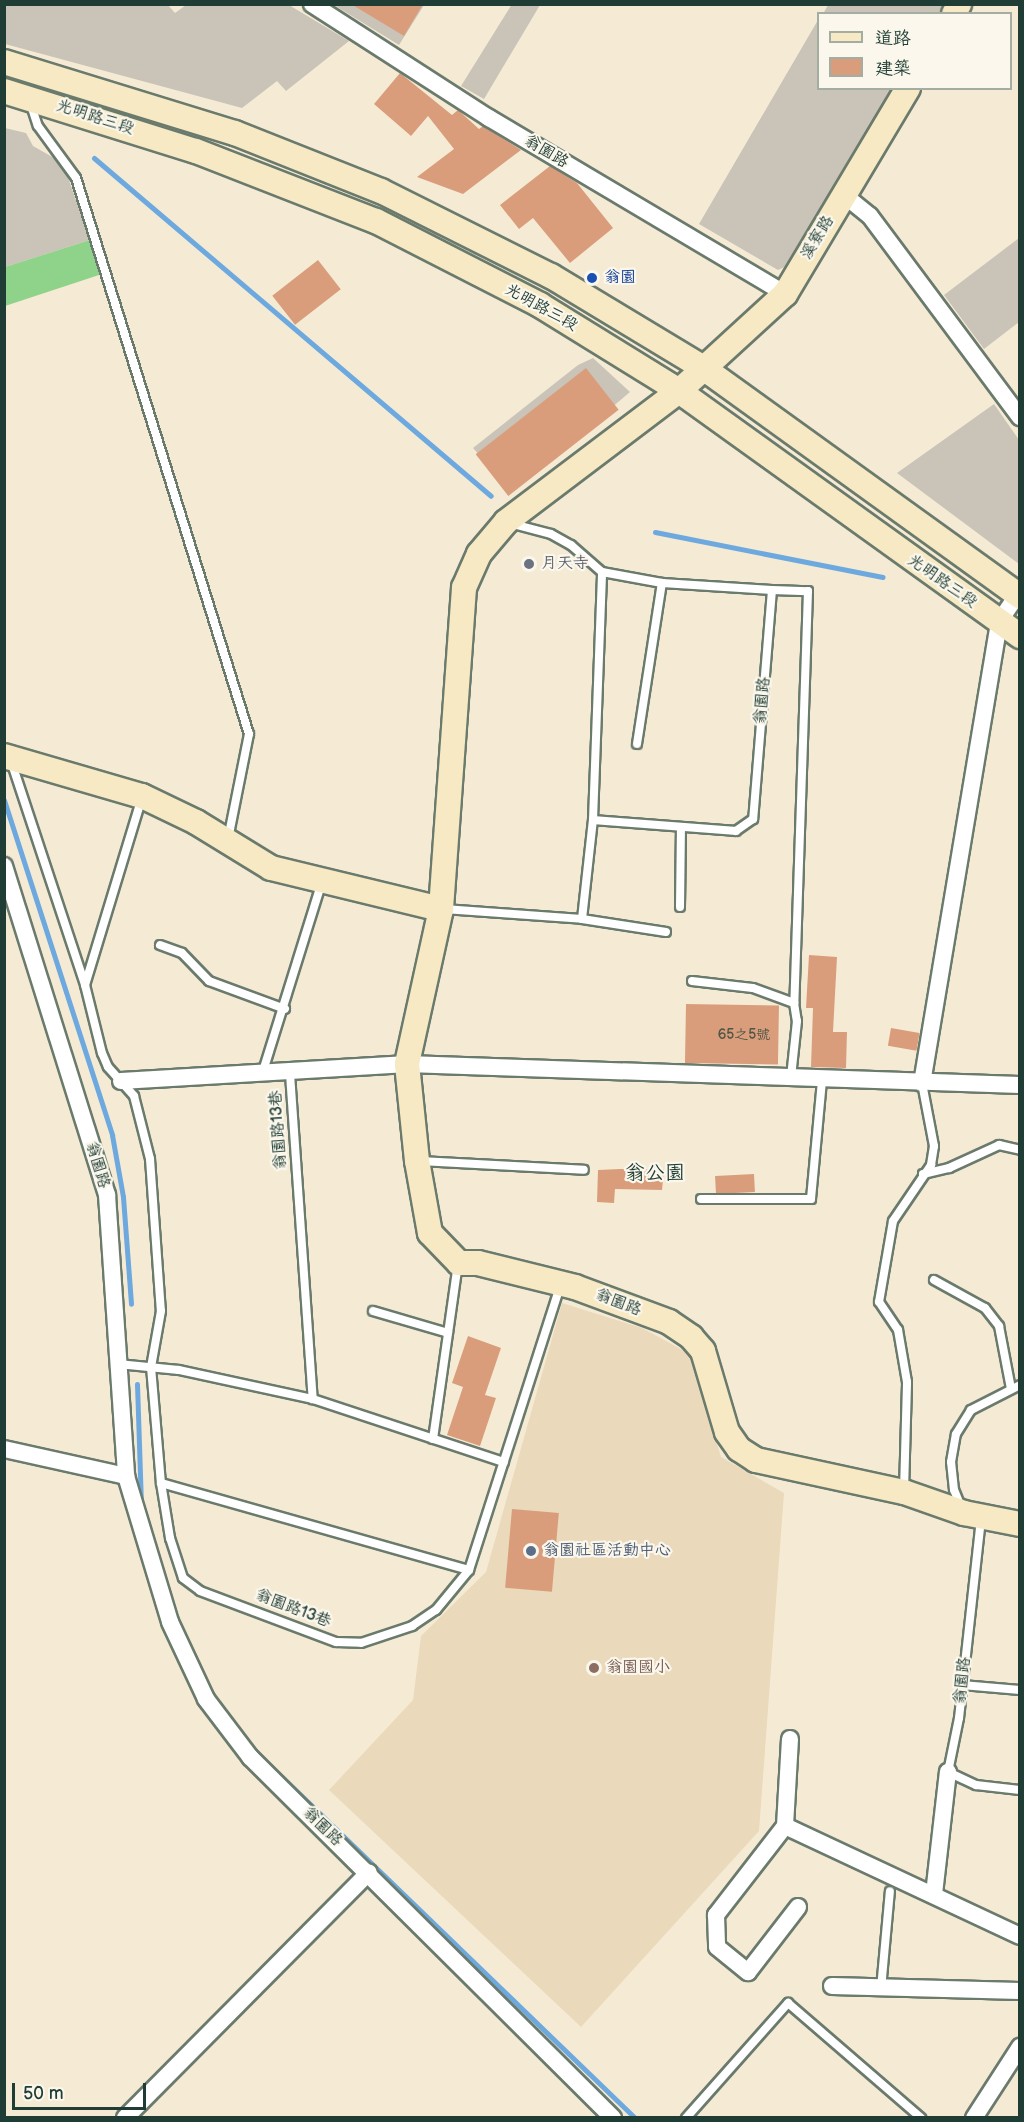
<!DOCTYPE html>
<html>
<head>
<meta charset="utf-8">
<style>
	body { margin:0 }
	#map { position:relative; width:1024px; height:2122px; overflow:hidden; background:#f5ebd5; font-family:"Balsamiq Sans","LXGW WenKai TC",sans-serif }
	div>[style] { position:absolute }
	[style*='--x'] { left:calc(var(--x)*1px); top:calc(var(--y)*1px); width:calc(var(--w)*1px); rotate:calc(var(--a)*1deg) }
	.built>* { inset:0; background:#ead9ba }
	.industrial>* { inset:0; background:#cac3b8 }
	.green>* { inset:0; background:#8fd28a }
	.stream>* { height:5px; margin:-2.5px; padding:0 2.5px; transform-origin:2.5px; border-radius:2.5px; background:#6da9de }
	.building>* { inset:0; background:#da9d7c; transform-origin:0 0 }
	.roads { filter:drop-shadow(2px 0 #6a7a6c) drop-shadow(-2px 0 #6a7a6c) drop-shadow(0 2px #6a7a6c) drop-shadow(0 -2px #6a7a6c) }
	.lane>* { height:8px; margin:-4px; padding:0 4px; transform-origin:4px; border-radius:4px; background:#fff }
	.street>* { height:16px; margin:-8px; padding:0 8px; transform-origin:8px; border-radius:8px; background:#fff }
	.secondary>* { height:24px; margin:-12px; padding:0 12px; transform-origin:12px; border-radius:12px; background:#f6e9c3 }
	.dots>* { width:16px; height:16px; translate:-50% -50%; box-sizing:border-box; border:3px solid #fbf7ec; border-radius:50% }
	span { translate:-50% -50%; white-space:nowrap; text-align:center; line-height:1.15; -webkit-text-stroke:4.5px #fbf7ec; paint-order:stroke }
	.number-label { font-size:14px; color:#4e5546 }
	.number-label span { -webkit-text-stroke-width:0 }
	.street-label { font-size:16px; color:#1f3d34 }
	.transit-label { font-size:16px; color:#164399 }
	.left { translate:0 -50%; text-align:left }
	.worship-label { font-size:16px; color:#5b616d }
	.service-label { font-size:16px; color:#4e5e75 }
	.education-label { font-size:16px; color:#785e54 }
	.quarter-label { font-size:20px; color:#1f3d34 }
	.frame { position:absolute; inset:0; border:6px solid #1f3d34; pointer-events:none }
	.legend { position:absolute; left:817px; top:12px; width:195px; height:78px; box-sizing:border-box; background:#fbf7ec; border:2px solid #a3ada2; margin:0; padding:8px 10px; list-style:none; font-size:18px; color:#1f3d34 }
	.legend li { display:flex; align-items:center; gap:12px; height:30px }
	.legend b { width:30px; border:2px solid #a3ada2 }
	.scale { position:absolute; left:12px; top:2083px; width:134px; height:27px; box-sizing:border-box; border:3px solid #1f3d34; border-top:0; padding-left:8px; font-size:18px; line-height:21px; white-space:nowrap; color:#1f3d34; -webkit-text-stroke:4px #fbf7ec; paint-order:stroke }
</style>
</head>
<body>
<div id="map">
	<div class="built">
		<i style="clip-path:polygon(562px 1303px,642px 1328px,690px 1354px,721px 1457px,784px 1493px,759px 1831px,581px 2027px,329px 1790px,413px 1700px,421px 1636px,486px 1572px)"></i>
	</div>
	<div class="industrial">
		<i style="clip-path:polygon(512px 4px,540px 5px,484px 99px,461px 86px)"></i>
		<i style="clip-path:polygon(4px 5px,168px 5px,175px 13px,186px 5px,289px 5px,349px 41px,286px 91px,277px 81px,242px 108px,5px 44px)"></i>
		<i style="clip-path:polygon(334px 5px,424px 5px,399px 45px)"></i>
		<i style="clip-path:polygon(828px 5px,946px 5px,940px 13px,823px 14px)"></i>
		<i style="clip-path:polygon(818px 20px,818px 88px,895px 89px,789px 265px,778px 270px,699px 224px)"></i>
		<i style="clip-path:polygon(5px 128px,26px 133px,33px 146px,63px 163px,90px 240px,5px 267px)"></i>
		<i style="clip-path:polygon(1019px 238px,1019px 322px,984px 349px,944px 295px)"></i>
		<i style="clip-path:polygon(593px 358px,630px 392px,512px 492px,473px 448px,578px 365px)"></i>
		<i style="clip-path:polygon(994px 404px,1019px 440px,1019px 564px,897px 473px)"></i>
	</div>
	<div class="green">
		<i style="clip-path:polygon(90px 240px,102px 274px,5px 306px,5px 267px)"></i>
	</div>
	<div class="stream">
		<i style="--x:94;--y:158;--w:521;--a:40.41"></i>
		<i style="--x:655;--y:532;--w:232;--a:11.2"></i>
		<i style="--x:4;--y:800;--w:352;--a:72.1"></i>
		<i style="--x:112;--y:1135;--w:63;--a:79.9"></i>
		<i style="--x:123;--y:1197;--w:107;--a:85.7"></i>
		<i style="--x:137;--y:1384;--w:118;--a:88.1"></i>
		<i style="--x:252;--y:1748;--w:533;--a:44.01"></i>
	</div>
	<div class="building">
		<i style="clip-path:polygon(351px 4px,423px 4px,404px 36px)"></i>
		<i style="clip-path:polygon(400px 73px,452px 115px,458px 110px,479px 129px,483px 126px,521px 150px,463px 194px,417px 177px,454px 149px,428px 116px,411px 136px,374px 104px)"></i>
		<i style="clip-path:polygon(550px 166px,577px 183px,613px 228px,570px 263px,533px 218px,519px 229px,500px 205px)"></i>
		<i style="left:318px;top:260px;width:37px;height:58px;rotate:52deg"></i>
		<i style="left:586px;top:368px;width:53px;height:140px;rotate:52deg"></i>
		<i style="clip-path:polygon(809px 955px,837px 957px,833px 1032px,847px 1032px,846px 1068px,811px 1067px,813px 1008px,806px 1008px)"></i>
		<i style="left:686px;top:1004px;width:93px;height:59px;rotate:1deg"></i>
		<i style="left:891px;top:1028px;width:29px;height:18px;rotate:10deg"></i>
		<i style="clip-path:polygon(620px 1169px,664px 1169px,662px 1190px,615px 1189px,614px 1203px,597px 1202px,598px 1170px)"></i>
		<i style="left:754px;top:1174px;width:18px;height:39px;rotate:87deg"></i>
		<i style="clip-path:polygon(468px 1336px,501px 1348px,485px 1395px,496px 1398px,480px 1446px,447px 1435px,463px 1387px,452px 1383px)"></i>
		<i style="left:512px;top:1509px;width:47px;height:79px;rotate:5deg"></i>
	</div>
	<div class="roads">
		<div class="lane">
			<i style="--x:30;--y:102;--w:25;--a:72"></i>
			<i style="--x:38;--y:126;--w:64;--a:53.8"></i>
			<i style="--x:76;--y:178;--w:582;--a:72.72"></i>
			<i style="--x:249;--y:734;--w:107;--a:101.3"></i>
			<i style="--x:509;--y:523;--w:43;--a:14.7"></i>
			<i style="--x:551;--y:534;--w:23;--a:29"></i>
			<i style="--x:571;--y:545;--w:41;--a:41.1"></i>
			<i style="--x:602;--y:572;--w:61;--a:10.4"></i>
			<i style="--x:662;--y:583;--w:110;--a:3.6"></i>
			<i style="--x:772;--y:590;--w:230;--a:94.7"></i>
			<i style="--x:753;--y:819;--w:21;--a:145"></i>
			<i style="--x:736;--y:831;--w:143;--a:-175.6"></i>
			<i style="--x:772;--y:590;--w:36;--a:2"></i>
			<i style="--x:808;--y:591;--w:412;--a:91.9"></i>
			<i style="--x:637;--y:744;--w:163;--a:-81.2"></i>
			<i style="--x:11;--y:761;--w:236;--a:71.7"></i>
			<i style="--x:85;--y:985;--w:70;--a:76"></i>
			<i style="--x:102;--y:1053;--w:15;--a:67"></i>
			<i style="--x:108;--y:1067;--w:39;--a:48"></i>
			<i style="--x:134;--y:1096;--w:65;--a:75.7"></i>
			<i style="--x:150;--y:1159;--w:152;--a:85.9"></i>
			<i style="--x:161;--y:1311;--w:57;--a:100.1"></i>
			<i style="--x:151;--y:1367;--w:116;--a:85.1"></i>
			<i style="--x:161;--y:1483;--w:56;--a:80.7"></i>
			<i style="--x:170;--y:1538;--w:42;--a:72"></i>
			<i style="--x:183;--y:1578;--w:21;--a:37"></i>
			<i style="--x:200;--y:1591;--w:145;--a:20.6"></i>
			<i style="--x:336;--y:1642;--w:25;--a:2"></i>
			<i style="--x:361;--y:1643;--w:54;--a:-18.4"></i>
			<i style="--x:412;--y:1626;--w:29;--a:-34"></i>
			<i style="--x:436;--y:1610;--w:52;--a:-50.5"></i>
			<i style="--x:469;--y:1570;--w:300;--a:-72.2"></i>
			<i style="--x:680;--y:907;--w:78;--a:-89.3"></i>
			<i style="--x:444;--y:909;--w:138;--a:4.1"></i>
			<i style="--x:582;--y:919;--w:85;--a:8.8"></i>
			<i style="--x:582;--y:919;--w:100;--a:-83.7"></i>
			<i style="--x:593;--y:820;--w:248;--a:-87.9"></i>
			<i style="--x:160;--y:945;--w:23;--a:20"></i>
			<i style="--x:182;--y:953;--w:39;--a:46"></i>
			<i style="--x:209;--y:981;--w:81;--a:20.2"></i>
			<i style="--x:692;--y:981;--w:61;--a:6.5"></i>
			<i style="--x:753;--y:988;--w:44;--a:20.1"></i>
			<i style="--x:794;--y:1003;--w:18;--a:81"></i>
			<i style="--x:797;--y:1021;--w:56;--a:96.1"></i>
			<i style="--x:85;--y:985;--w:196;--a:-73.1"></i>
			<i style="--x:263;--y:1071;--w:198;--a:-72.7"></i>
			<i style="--x:290;--y:1074;--w:326;--a:86"></i>
			<i style="--x:420;--y:1161;--w:164;--a:3.1"></i>
			<i style="--x:923;--y:1174;--w:27;--a:-13"></i>
			<i style="--x:949;--y:1168;--w:55;--a:-24.7"></i>
			<i style="--x:999;--y:1145;--w:22;--a:13"></i>
			<i style="--x:701;--y:1199;--w:110;--a:0"></i>
			<i style="--x:811;--y:1199;--w:120;--a:-84.7"></i>
			<i style="--x:934;--y:1280;--w:58;--a:28.8"></i>
			<i style="--x:985;--y:1308;--w:23;--a:52"></i>
			<i style="--x:999;--y:1326;--w:64;--a:79.2"></i>
			<i style="--x:373;--y:1311;--w:78;--a:16.3"></i>
			<i style="--x:118;--y:1364;--w:61;--a:5.6"></i>
			<i style="--x:179;--y:1370;--w:137;--a:12.2"></i>
			<i style="--x:313;--y:1399;--w:201;--a:18.3"></i>
			<i style="--x:433;--y:1439;--w:177;--a:-81.9"></i>
			<i style="--x:161;--y:1483;--w:320;--a:15.8"></i>
			<i style="--x:904;--y:1491;--w:109;--a:-88.4"></i>
			<i style="--x:907;--y:1382;--w:53;--a:-99.8"></i>
			<i style="--x:898;--y:1330;--w:34;--a:-124"></i>
			<i style="--x:879;--y:1302;--w:82;--a:-80.2"></i>
			<i style="--x:893;--y:1221;--w:68;--a:-55.8"></i>
			<i style="--x:931;--y:1165;--w:19;--a:-81"></i>
			<i style="--x:934;--y:1146;--w:64;--a:-100.8"></i>
			<i style="--x:961;--y:1507;--w:18;--a:-112"></i>
			<i style="--x:954;--y:1490;--w:28;--a:-96"></i>
			<i style="--x:951;--y:1462;--w:28;--a:-80"></i>
			<i style="--x:956;--y:1434;--w:28;--a:-58"></i>
			<i style="--x:971;--y:1410;--w:55;--a:-27"></i>
			<i style="--x:981;--y:1519;--w:200;--a:96.3"></i>
			<i style="--x:959;--y:1718;--w:55;--a:101.5"></i>
			<i style="--x:948;--y:1772;--w:31;--a:25"></i>
			<i style="--x:976;--y:1785;--w:44;--a:6.5"></i>
			<i style="--x:962;--y:1685;--w:58;--a:4.9"></i>
			<i style="--x:881;--y:1989;--w:98;--a:-84.8"></i>
			<i style="--x:686;--y:2118;--w:154;--a:-48.4"></i>
			<i style="--x:788;--y:2003;--w:176;--a:40.8"></i>
		</div>
		<div class="street">
			<i style="--x:312;--y:4;--w:211;--a:32.8"></i>
			<i style="--x:489;--y:118;--w:344;--a:30.7"></i>
			<i style="--x:844;--y:195;--w:33;--a:39"></i>
			<i style="--x:870;--y:216;--w:251;--a:53.3"></i>
			<i style="--x:4;--y:866;--w:345;--a:72.6"></i>
			<i style="--x:107;--y:1195;--w:282;--a:86.1"></i>
			<i style="--x:126;--y:1476;--w:152;--a:73.2"></i>
			<i style="--x:170;--y:1622;--w:85;--a:64.9"></i>
			<i style="--x:206;--y:1699;--w:73;--a:52.8"></i>
			<i style="--x:250;--y:1757;--w:512;--a:44.84"></i>
			<i style="--x:121;--y:1081;--w:287;--a:-3.4"></i>
			<i style="--x:407;--y:1064;--w:613;--a:1.96"></i>
			<i style="--x:922;--y:1083;--w:467;--a:-80.5"></i>
			<i style="--x:999;--y:622;--w:34;--a:-56"></i>
			<i style="--x:4;--y:1449;--w:125;--a:12.5"></i>
			<i style="--x:790;--y:1739;--w:87;--a:93.3"></i>
			<i style="--x:785;--y:1826;--w:113;--a:127.8"></i>
			<i style="--x:716;--y:1915;--w:32;--a:88"></i>
			<i style="--x:717;--y:1947;--w:40;--a:39"></i>
			<i style="--x:748;--y:1972;--w:82;--a:-52.4"></i>
			<i style="--x:785;--y:1826;--w:259;--a:25.1"></i>
			<i style="--x:934;--y:1894;--w:123;--a:-83.5"></i>
			<i style="--x:832;--y:1986;--w:188;--a:1.5"></i>
			<i style="--x:125;--y:2118;--w:346;--a:-45.2"></i>
			<i style="--x:974;--y:2118;--w:85;--a:-57.1"></i>
		</div>
		<div class="secondary">
			<i style="--x:954;--y:14;--w:11;--a:-63"></i>
			<i style="--x:4;--y:62;--w:242;--a:17.1"></i>
			<i style="--x:235;--y:133;--w:157;--a:21.7"></i>
			<i style="--x:381;--y:191;--w:190;--a:26.6"></i>
			<i style="--x:551;--y:276;--w:176;--a:31.1"></i>
			<i style="--x:702;--y:367;--w:392;--a:35.8"></i>
			<i style="--x:908;--y:88;--w:240;--a:120.8"></i>
			<i style="--x:785;--y:294;--w:144;--a:137.5"></i>
			<i style="--x:679;--y:391;--w:217;--a:142.9"></i>
			<i style="--x:506;--y:522;--w:42;--a:130.2"></i>
			<i style="--x:479;--y:554;--w:37;--a:114"></i>
			<i style="--x:464;--y:588;--w:322;--a:94.1"></i>
			<i style="--x:441;--y:909;--w:159;--a:102.4"></i>
			<i style="--x:407;--y:1064;--w:98;--a:84.1"></i>
			<i style="--x:417;--y:1161;--w:73;--a:79.8"></i>
			<i style="--x:430;--y:1233;--w:42;--a:46"></i>
			<i style="--x:459;--y:1263;--w:19;--a:0"></i>
			<i style="--x:478;--y:1263;--w:100;--a:13.9"></i>
			<i style="--x:575;--y:1287;--w:100;--a:20.4"></i>
			<i style="--x:669;--y:1322;--w:27;--a:34"></i>
			<i style="--x:691;--y:1337;--w:18;--a:49"></i>
			<i style="--x:703;--y:1351;--w:84;--a:73.5"></i>
			<i style="--x:727;--y:1432;--w:21;--a:55"></i>
			<i style="--x:739;--y:1449;--w:20;--a:33"></i>
			<i style="--x:756;--y:1460;--w:151;--a:12.2"></i>
			<i style="--x:904;--y:1492;--w:64;--a:19.3"></i>
			<i style="--x:964;--y:1513;--w:57;--a:11.1"></i>
			<i style="--x:4;--y:91;--w:201;--a:17.4"></i>
			<i style="--x:196;--y:151;--w:193;--a:21.3"></i>
			<i style="--x:376;--y:221;--w:184;--a:27.1"></i>
			<i style="--x:540;--y:305;--w:163;--a:31.7"></i>
			<i style="--x:679;--y:391;--w:420;--a:35.7"></i>
			<i style="--x:4;--y:756;--w:144;--a:16.2"></i>
			<i style="--x:142;--y:796;--w:60;--a:25.7"></i>
			<i style="--x:196;--y:822;--w:88;--a:31.5"></i>
			<i style="--x:271;--y:868;--w:175;--a:13.6"></i>
		</div>
	</div>
	<div class="dots">
		<i style="left:592px;top:278px;background:#1a4fb4"></i>
		<i style="left:529px;top:564px;background:#6b7280"></i>
		<i style="left:531px;top:1551px;background:#5c6f8a"></i>
		<i style="left:594px;top:1668px;background:#8d6e63"></i>
	</div>
	<div class="number-label">
		<span style="left:744px;top:1035px">65之5號</span>
	</div>
	<div class="street-label">
		<span style="left:95px;top:118px;rotate:18deg">光明路三段</span>
		<span style="left:546px;top:152px;rotate:31deg">翁園路</span>
		<span style="left:818px;top:238px;rotate:-59deg">溪寮路</span>
		<span style="left:541px;top:308px;rotate:29deg">光明路三段</span>
		<span style="left:942px;top:582px;rotate:35deg">光明路三段</span>
		<span style="left:763px;top:701px;rotate:-85deg">翁園路</span>
		<span style="left:279px;top:1130px;rotate:-94deg">翁園路13巷</span>
		<span style="left:97px;top:1165px;rotate:73deg">翁園路</span>
		<span style="left:618px;top:1303px;rotate:21deg">翁園路</span>
		<span style="left:293px;top:1609px;rotate:21deg">翁園路13巷</span>
		<span style="left:963px;top:1681px;rotate:-84deg">翁園路</span>
		<span style="left:322px;top:1827px;rotate:44deg">翁園路</span>
	</div>
	<div class="transit-label">
		<span class="left" style="left:604px;top:278px">翁園</span>
	</div>
	<div class="worship-label">
		<span class="left" style="left:541px;top:564px">月天寺</span>
	</div>
	<div class="service-label">
		<span class="left" style="left:543px;top:1551px">翁園社區活動中心</span>
	</div>
	<div class="education-label">
		<span class="left" style="left:606px;top:1668px">翁園國小</span>
	</div>
	<div class="quarter-label">
		<span style="left:655px;top:1173px">翁公園</span>
	</div>
	<div class="frame"></div>
	<ul class="legend">
	<li><b style="height:8px;background:#f6e9c3"></b>道路</li>
	<li><b style="height:16px;background:#da9d7c"></b>建築</li>
	</ul>
	<div class="scale">50 m</div>
</div>
</body>
</html>
